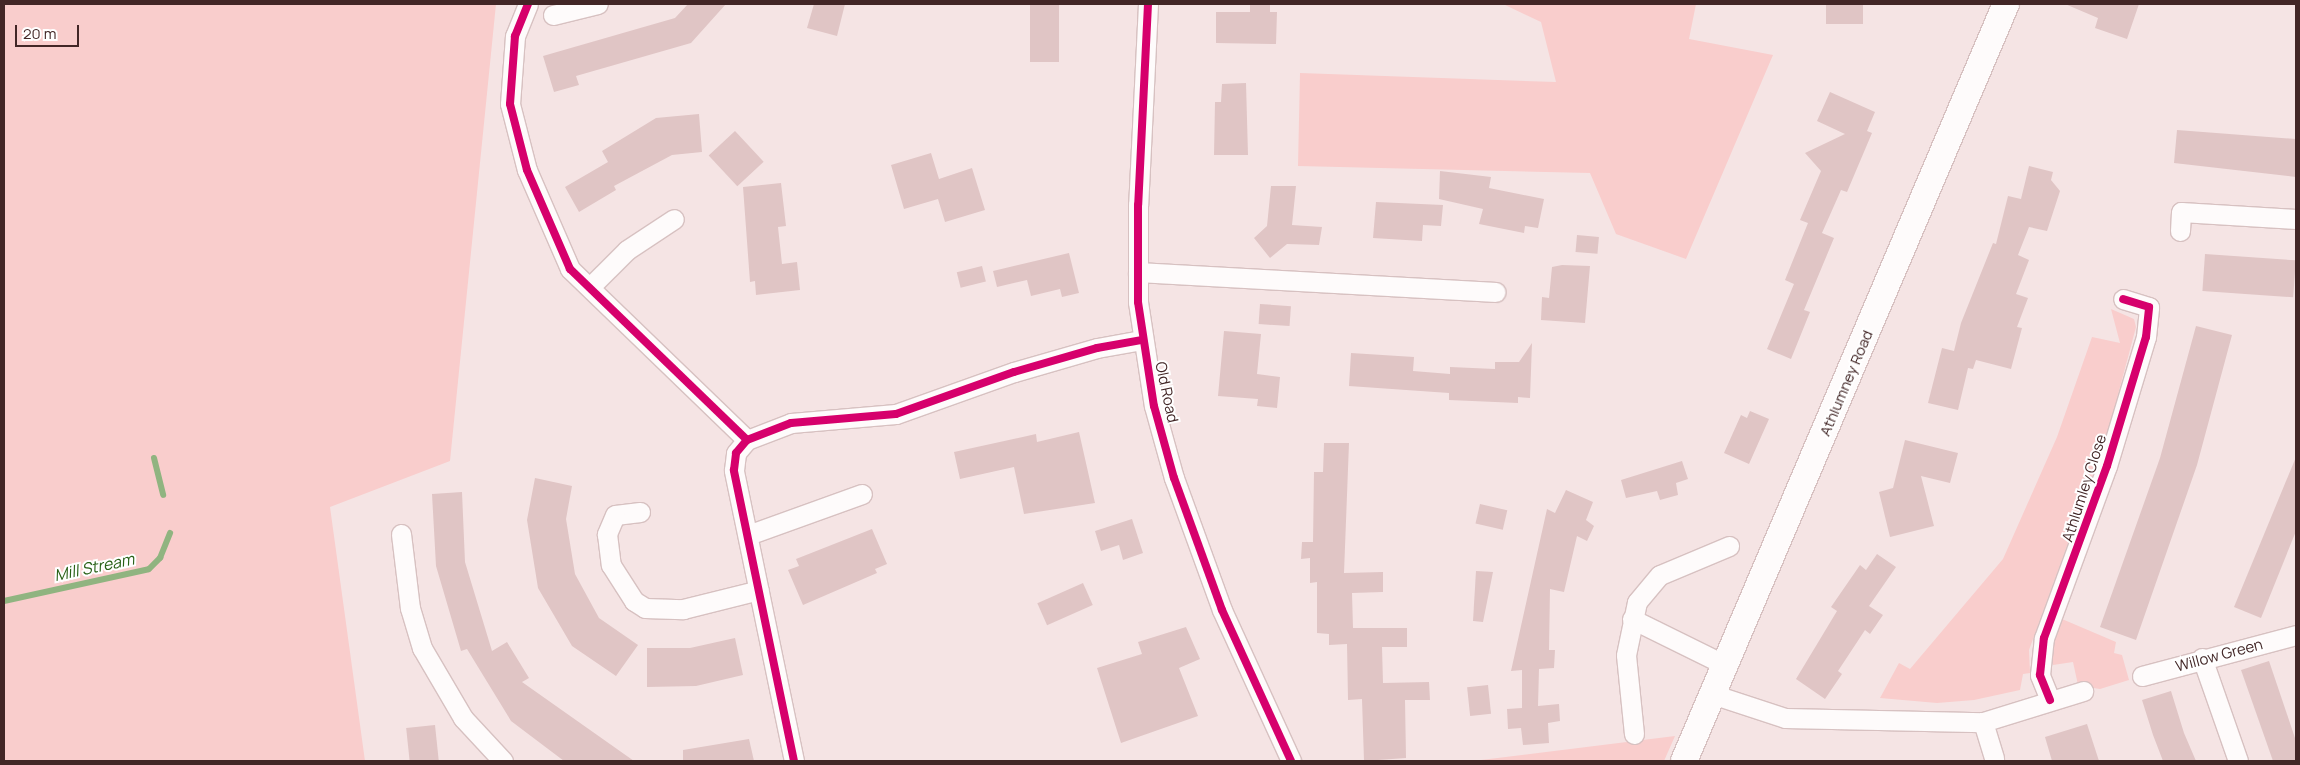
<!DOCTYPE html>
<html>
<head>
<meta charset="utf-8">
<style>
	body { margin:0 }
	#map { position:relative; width:2300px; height:765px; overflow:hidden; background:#f5e4e4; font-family:Manrope,sans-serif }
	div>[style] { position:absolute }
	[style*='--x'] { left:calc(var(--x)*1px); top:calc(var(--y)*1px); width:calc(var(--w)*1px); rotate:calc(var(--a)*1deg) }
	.green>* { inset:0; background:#f9cdcc }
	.stream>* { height:6px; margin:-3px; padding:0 3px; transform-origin:3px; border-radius:3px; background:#90b480 }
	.building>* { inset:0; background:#e0c5c5; transform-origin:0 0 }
	.roads { filter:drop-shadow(1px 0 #d7c1c1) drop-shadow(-1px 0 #d7c1c1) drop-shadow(0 1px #d7c1c1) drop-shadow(0 -1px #d7c1c1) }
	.minor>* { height:19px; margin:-9.5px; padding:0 9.5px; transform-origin:9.5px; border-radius:9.5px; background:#fefbfb }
	.secondary>* { height:26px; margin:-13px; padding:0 13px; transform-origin:13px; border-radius:13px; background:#fefbfb }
	.cycleway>* { height:8px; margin:-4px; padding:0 4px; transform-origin:4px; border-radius:4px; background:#d6006c }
	span { translate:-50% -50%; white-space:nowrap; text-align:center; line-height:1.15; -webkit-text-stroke:4px #fff; paint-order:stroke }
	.street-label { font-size:15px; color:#422626 }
	.water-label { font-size:16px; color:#296117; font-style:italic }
	.frame { position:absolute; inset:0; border:5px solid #422626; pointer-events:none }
	.scale { position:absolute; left:15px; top:25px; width:64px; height:22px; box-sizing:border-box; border:2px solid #422626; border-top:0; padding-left:6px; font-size:15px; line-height:18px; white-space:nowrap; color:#422626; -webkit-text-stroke:4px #fff; paint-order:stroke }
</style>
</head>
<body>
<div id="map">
	<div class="green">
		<i style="clip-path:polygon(4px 4px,496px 4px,450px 461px,330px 507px,365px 761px,4px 761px)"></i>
		<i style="clip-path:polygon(1503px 4px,1696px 4px,1689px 39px,1773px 55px,1686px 259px,1616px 234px,1590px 173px,1298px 166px,1300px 73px,1556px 82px,1541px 22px)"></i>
		<i style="clip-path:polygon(2111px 309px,2134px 319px,2136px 327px,2107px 436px,2029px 650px,2030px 673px,2023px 674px,2020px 690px,1974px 700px,1937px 703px,1880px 698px,1899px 663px,1910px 669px,2003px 559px,2057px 437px,2092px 337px,2120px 343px)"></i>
		<i style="clip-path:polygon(2062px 619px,2116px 642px,2114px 653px,2122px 655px,2129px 680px,2100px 689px,2087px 687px,2078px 685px,2073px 662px,2053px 665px,2049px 650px)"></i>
		<i style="clip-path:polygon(1675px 736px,1664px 761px,1473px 761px)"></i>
	</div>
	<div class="stream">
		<i style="--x:154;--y:458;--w:38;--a:76"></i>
		<i style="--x:4;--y:601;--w:148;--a:-12.4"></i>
		<i style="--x:149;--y:569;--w:16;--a:-45"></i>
		<i style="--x:160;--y:558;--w:27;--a:-68"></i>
	</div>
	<div class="building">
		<i style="clip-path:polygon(688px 4px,726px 4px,691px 43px,576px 76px,579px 85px,554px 92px,543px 56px,675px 18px)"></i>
		<i style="clip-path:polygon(814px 4px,845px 4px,837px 36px,807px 28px)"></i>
		<i style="left:1030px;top:4px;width:29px;height:58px"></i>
		<i style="clip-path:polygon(1250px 4px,1270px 4px,1270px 12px,1277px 12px,1276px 44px,1216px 43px,1216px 12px,1250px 12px)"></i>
		<i style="left:1826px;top:4px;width:37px;height:20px"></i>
		<i style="clip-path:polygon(2065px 4px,2139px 4px,2127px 39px,2095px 28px,2098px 18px)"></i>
		<i style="clip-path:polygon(1246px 83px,1248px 155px,1214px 155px,1215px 102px,1221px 102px,1222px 84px)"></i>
		<i style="clip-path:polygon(1830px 92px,1875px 112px,1867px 131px,1872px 133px,1847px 192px,1841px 190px,1822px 233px,1834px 238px,1804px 310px,1810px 312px,1791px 359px,1767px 349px,1794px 284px,1785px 280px,1808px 223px,1800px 220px,1821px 171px,1805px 153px,1845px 134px,1817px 121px)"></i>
		<i style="clip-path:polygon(699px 114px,702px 152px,672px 155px,614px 186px,616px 190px,579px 212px,565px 187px,608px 162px,602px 151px,656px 118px)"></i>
		<i style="clip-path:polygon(2177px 130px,2296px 139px,2296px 177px,2174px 163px)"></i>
		<i style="left:735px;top:131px;width:42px;height:36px;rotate:47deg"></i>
		<i style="clip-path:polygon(931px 153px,939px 179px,972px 168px,985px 210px,945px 222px,938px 199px,904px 209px,891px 165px)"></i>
		<i style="clip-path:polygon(2029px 166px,2053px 172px,2051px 180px,2060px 191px,2047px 231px,2029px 227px,2018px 255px,2029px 260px,2016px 294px,2028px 298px,2017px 327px,2022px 328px,2011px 369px,1976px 360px,1973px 369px,1968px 368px,1958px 410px,1928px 403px,1942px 348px,1954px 351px,1961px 323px,1993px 243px,1996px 244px,2008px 196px,2021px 199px)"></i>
		<i style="clip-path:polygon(1440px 171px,1491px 177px,1489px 188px,1544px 199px,1538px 228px,1525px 226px,1524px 233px,1479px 224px,1483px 209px,1439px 199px)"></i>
		<i style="clip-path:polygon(781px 183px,786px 226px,778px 227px,782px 264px,797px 262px,800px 290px,756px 295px,755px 281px,750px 282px,743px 187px)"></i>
		<i style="clip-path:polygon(1271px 186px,1296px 186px,1292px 225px,1322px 227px,1319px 245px,1287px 244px,1270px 258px,1254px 238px,1267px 226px)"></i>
		<i style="clip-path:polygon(1376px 202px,1443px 205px,1441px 226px,1423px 225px,1422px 241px,1373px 238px)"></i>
		<i style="left:1577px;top:235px;width:22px;height:17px;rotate:5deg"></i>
		<i style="clip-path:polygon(1069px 253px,1079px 293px,1062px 297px,1060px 289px,1031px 296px,1027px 280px,997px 287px,993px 271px)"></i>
		<i style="left:2205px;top:254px;width:91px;height:37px;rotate:4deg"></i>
		<i style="clip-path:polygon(1562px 265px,1590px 266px,1585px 323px,1541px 320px,1542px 297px,1549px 298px,1552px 267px)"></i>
		<i style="left:982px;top:266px;width:16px;height:26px;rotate:76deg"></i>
		<i style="left:1260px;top:304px;width:31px;height:20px;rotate:4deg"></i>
		<i style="clip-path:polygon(2196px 326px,2232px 335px,2197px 465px,2136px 640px,2100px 627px,2160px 458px)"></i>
		<i style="clip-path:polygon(1224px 331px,1261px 334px,1257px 374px,1280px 377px,1277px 408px,1257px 406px,1258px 399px,1218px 396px)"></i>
		<i style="clip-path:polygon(1532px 343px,1530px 398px,1518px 397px,1518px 403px,1449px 400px,1449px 393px,1349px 386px,1351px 353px,1414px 357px,1413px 371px,1450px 374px,1450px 367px,1495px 369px,1495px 362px,1519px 362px)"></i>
		<i style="clip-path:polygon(1750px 411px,1769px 419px,1749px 464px,1724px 453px,1741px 415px,1747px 418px)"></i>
		<i style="clip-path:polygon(1079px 432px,1095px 503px,1024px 514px,1014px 467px,960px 479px,954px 452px,1036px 434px,1037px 442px)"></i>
		<i style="clip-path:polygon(1905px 440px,1958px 453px,1950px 483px,1921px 476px,1934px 526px,1890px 537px,1879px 492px,1893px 488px)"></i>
		<i style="clip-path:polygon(1324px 443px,1349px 443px,1344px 573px,1383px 572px,1383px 592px,1352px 593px,1353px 628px,1407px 628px,1407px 647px,1382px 647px,1383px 683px,1429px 682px,1430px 700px,1405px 700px,1406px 758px,1364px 761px,1362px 699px,1348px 700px,1347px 644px,1329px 645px,1329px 634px,1317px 633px,1317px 582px,1310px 583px,1310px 558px,1301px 559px,1302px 542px,1313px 542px,1314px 472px,1323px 472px)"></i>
		<i style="clip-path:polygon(2296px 457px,2296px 531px,2261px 618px,2234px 607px)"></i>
		<i style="clip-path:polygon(1682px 461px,1688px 479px,1676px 483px,1678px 495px,1660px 500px,1657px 491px,1626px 498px,1621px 480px)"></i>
		<i style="clip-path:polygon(535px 478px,572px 486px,566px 519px,575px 574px,599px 618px,638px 645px,616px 676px,572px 646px,538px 588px,527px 520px)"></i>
		<i style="clip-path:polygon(1566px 490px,1593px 502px,1586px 520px,1594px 526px,1587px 541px,1577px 536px,1564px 592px,1550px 589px,1549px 650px,1555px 650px,1554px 668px,1539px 669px,1538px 706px,1559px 704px,1560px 721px,1548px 723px,1549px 743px,1523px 745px,1521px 728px,1508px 729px,1507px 709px,1522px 708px,1522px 670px,1511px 671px,1547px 509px,1555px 513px)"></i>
		<i style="clip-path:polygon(462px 492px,465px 562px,492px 651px,507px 642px,529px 678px,522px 682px,634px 761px,564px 761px,511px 721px,467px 649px,461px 651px,436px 566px,432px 494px)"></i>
		<i style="left:1480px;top:504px;width:28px;height:20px;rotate:13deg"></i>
		<i style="clip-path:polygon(1132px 519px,1143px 553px,1123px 560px,1119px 545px,1101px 551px,1095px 531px)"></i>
		<i style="clip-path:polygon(872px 529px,887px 564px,875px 569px,877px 573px,803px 605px,788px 570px,799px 566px,796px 559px)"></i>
		<i style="clip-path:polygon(1877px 554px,1896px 567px,1869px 606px,1883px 615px,1870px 634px,1865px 630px,1838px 671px,1842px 674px,1825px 699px,1796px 679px,1837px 611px,1831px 607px,1860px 565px,1866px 570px)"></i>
		<i style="clip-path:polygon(1476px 571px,1493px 572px,1483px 622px,1473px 621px)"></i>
		<i style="left:1083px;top:583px;width:24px;height:50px;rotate:66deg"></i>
		<i style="clip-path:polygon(1186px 627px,1200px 659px,1179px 668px,1198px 716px,1121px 743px,1097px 668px,1142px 654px,1138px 642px)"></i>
		<i style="clip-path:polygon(735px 638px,743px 675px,696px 686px,647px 687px,647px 648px,690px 648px)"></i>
		<i style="clip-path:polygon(2269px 661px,2296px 741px,2296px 761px,2273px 761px,2241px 670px)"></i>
		<i style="left:1488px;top:685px;width:29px;height:21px;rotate:84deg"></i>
		<i style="clip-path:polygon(2171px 691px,2184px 733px,2196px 761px,2163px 761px,2153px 735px,2142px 700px)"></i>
		<i style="clip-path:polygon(2087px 724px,2099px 761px,2052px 761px,2045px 737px)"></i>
		<i style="left:435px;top:725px;width:36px;height:29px;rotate:84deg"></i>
		<i style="clip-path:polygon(749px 739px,754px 761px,683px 761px,683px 750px)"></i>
	</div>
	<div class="roads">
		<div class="minor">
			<i style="--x:528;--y:4;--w:35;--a:112"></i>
			<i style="--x:515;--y:36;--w:68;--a:94.2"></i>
			<i style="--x:510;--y:104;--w:68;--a:75.6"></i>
			<i style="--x:527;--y:170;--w:108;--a:66.5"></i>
			<i style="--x:570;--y:269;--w:246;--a:44"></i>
			<i style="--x:1148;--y:4;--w:201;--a:92.8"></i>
			<i style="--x:1138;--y:205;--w:97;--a:90"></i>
			<i style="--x:1138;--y:302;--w:105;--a:81.3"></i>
			<i style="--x:1154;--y:406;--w:75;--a:74.5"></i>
			<i style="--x:1174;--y:478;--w:140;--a:70"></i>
			<i style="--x:1222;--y:610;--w:166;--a:65.4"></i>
			<i style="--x:553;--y:15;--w:46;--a:-13.7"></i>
			<i style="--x:2180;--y:231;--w:19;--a:-87"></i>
			<i style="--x:2181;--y:212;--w:115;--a:3.5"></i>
			<i style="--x:1138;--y:272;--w:358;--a:3.2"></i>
			<i style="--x:590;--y:287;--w:52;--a:-45"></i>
			<i style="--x:627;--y:250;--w:56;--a:-33.4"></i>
			<i style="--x:640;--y:512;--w:25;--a:173"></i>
			<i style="--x:615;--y:515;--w:21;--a:113"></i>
			<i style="--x:607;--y:534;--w:31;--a:83"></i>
			<i style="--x:611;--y:565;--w:43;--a:57.4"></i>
			<i style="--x:634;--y:601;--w:13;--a:32"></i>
			<i style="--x:645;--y:608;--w:38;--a:2"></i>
			<i style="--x:683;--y:609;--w:78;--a:-14"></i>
			<i style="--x:401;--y:534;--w:75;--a:83.1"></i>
			<i style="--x:410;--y:608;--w:42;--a:73.3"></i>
			<i style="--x:422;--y:648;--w:81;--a:59.6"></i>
			<i style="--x:463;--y:718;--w:59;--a:47.1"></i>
			<i style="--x:748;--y:535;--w:121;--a:-19.8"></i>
			<i style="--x:1632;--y:619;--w:104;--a:26.3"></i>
			<i style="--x:2202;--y:658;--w:109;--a:70.7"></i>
			<i style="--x:2142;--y:676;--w:159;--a:-14.9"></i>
			<i style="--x:1712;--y:694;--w:77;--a:18.2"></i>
			<i style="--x:1785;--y:718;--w:198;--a:1.2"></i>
			<i style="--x:1983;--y:722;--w:105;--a:-17.2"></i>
			<i style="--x:2050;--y:700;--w:27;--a:-112"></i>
			<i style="--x:2040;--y:675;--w:37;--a:-84"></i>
			<i style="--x:2044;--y:638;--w:183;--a:-69.9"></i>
			<i style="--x:2107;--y:466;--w:135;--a:-73.2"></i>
			<i style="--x:2146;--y:337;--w:30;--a:-84"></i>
			<i style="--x:2149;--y:307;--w:27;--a:-163"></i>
			<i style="--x:1983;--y:722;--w:38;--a:73"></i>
			<i style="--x:1634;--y:734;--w:79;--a:-95.8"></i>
			<i style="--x:1626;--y:655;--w:54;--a:-78.3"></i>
			<i style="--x:1637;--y:602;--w:35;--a:-50"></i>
			<i style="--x:1660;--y:575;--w:75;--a:-22.8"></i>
			<i style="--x:794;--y:761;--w:297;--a:-101.7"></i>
			<i style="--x:734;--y:470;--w:17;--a:-83"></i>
			<i style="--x:736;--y:453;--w:17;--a:-50"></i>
			<i style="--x:747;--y:440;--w:47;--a:-21.1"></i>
			<i style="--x:791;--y:423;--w:105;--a:-4.9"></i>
			<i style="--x:896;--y:414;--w:125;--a:-19.6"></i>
			<i style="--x:1014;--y:372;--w:86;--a:-16.1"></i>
			<i style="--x:1097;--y:348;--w:46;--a:-10.1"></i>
		</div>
		<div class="secondary">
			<i style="--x:1684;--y:761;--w:823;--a:-66.96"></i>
		</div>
	</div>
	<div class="cycleway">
		<i style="--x:528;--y:4;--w:35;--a:112"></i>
		<i style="--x:515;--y:36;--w:68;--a:94.2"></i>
		<i style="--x:510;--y:104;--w:68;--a:75.6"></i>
		<i style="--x:527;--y:170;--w:108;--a:66.5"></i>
		<i style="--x:570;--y:269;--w:246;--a:44"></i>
		<i style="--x:1148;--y:4;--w:201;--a:92.8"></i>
		<i style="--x:1138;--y:205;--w:97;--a:90"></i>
		<i style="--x:1138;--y:302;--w:105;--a:81.3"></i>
		<i style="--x:1154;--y:406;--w:75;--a:74.5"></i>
		<i style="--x:1174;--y:478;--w:140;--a:70"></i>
		<i style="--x:1222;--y:610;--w:166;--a:65.4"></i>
		<i style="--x:2050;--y:700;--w:27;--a:-112"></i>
		<i style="--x:2040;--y:675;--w:37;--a:-84"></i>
		<i style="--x:2044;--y:638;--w:183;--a:-69.9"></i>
		<i style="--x:2107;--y:466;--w:135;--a:-73.2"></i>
		<i style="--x:2146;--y:337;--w:30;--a:-84"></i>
		<i style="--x:2149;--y:307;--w:27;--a:-163"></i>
		<i style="--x:794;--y:761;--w:297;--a:-101.7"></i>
		<i style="--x:734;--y:470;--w:17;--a:-83"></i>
		<i style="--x:736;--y:453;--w:17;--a:-50"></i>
		<i style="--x:747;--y:440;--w:47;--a:-21.1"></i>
		<i style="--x:791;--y:423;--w:105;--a:-4.9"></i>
		<i style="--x:896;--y:414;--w:125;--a:-19.6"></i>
		<i style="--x:1014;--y:372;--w:86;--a:-16.1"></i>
		<i style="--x:1097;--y:348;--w:46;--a:-10.1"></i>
	</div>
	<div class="street-label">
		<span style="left:1846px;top:383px;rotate:-67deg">Athlumney Road</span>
		<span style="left:1167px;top:392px;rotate:78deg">Old Road</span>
		<span style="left:2084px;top:488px;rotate:-72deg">Athlumley Close</span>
		<span style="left:2219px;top:655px;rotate:-15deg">Willow Green</span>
	</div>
	<div class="water-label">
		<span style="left:94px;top:567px;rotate:-12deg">Mill Stream</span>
	</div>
	<div class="frame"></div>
	<div class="scale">20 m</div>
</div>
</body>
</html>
